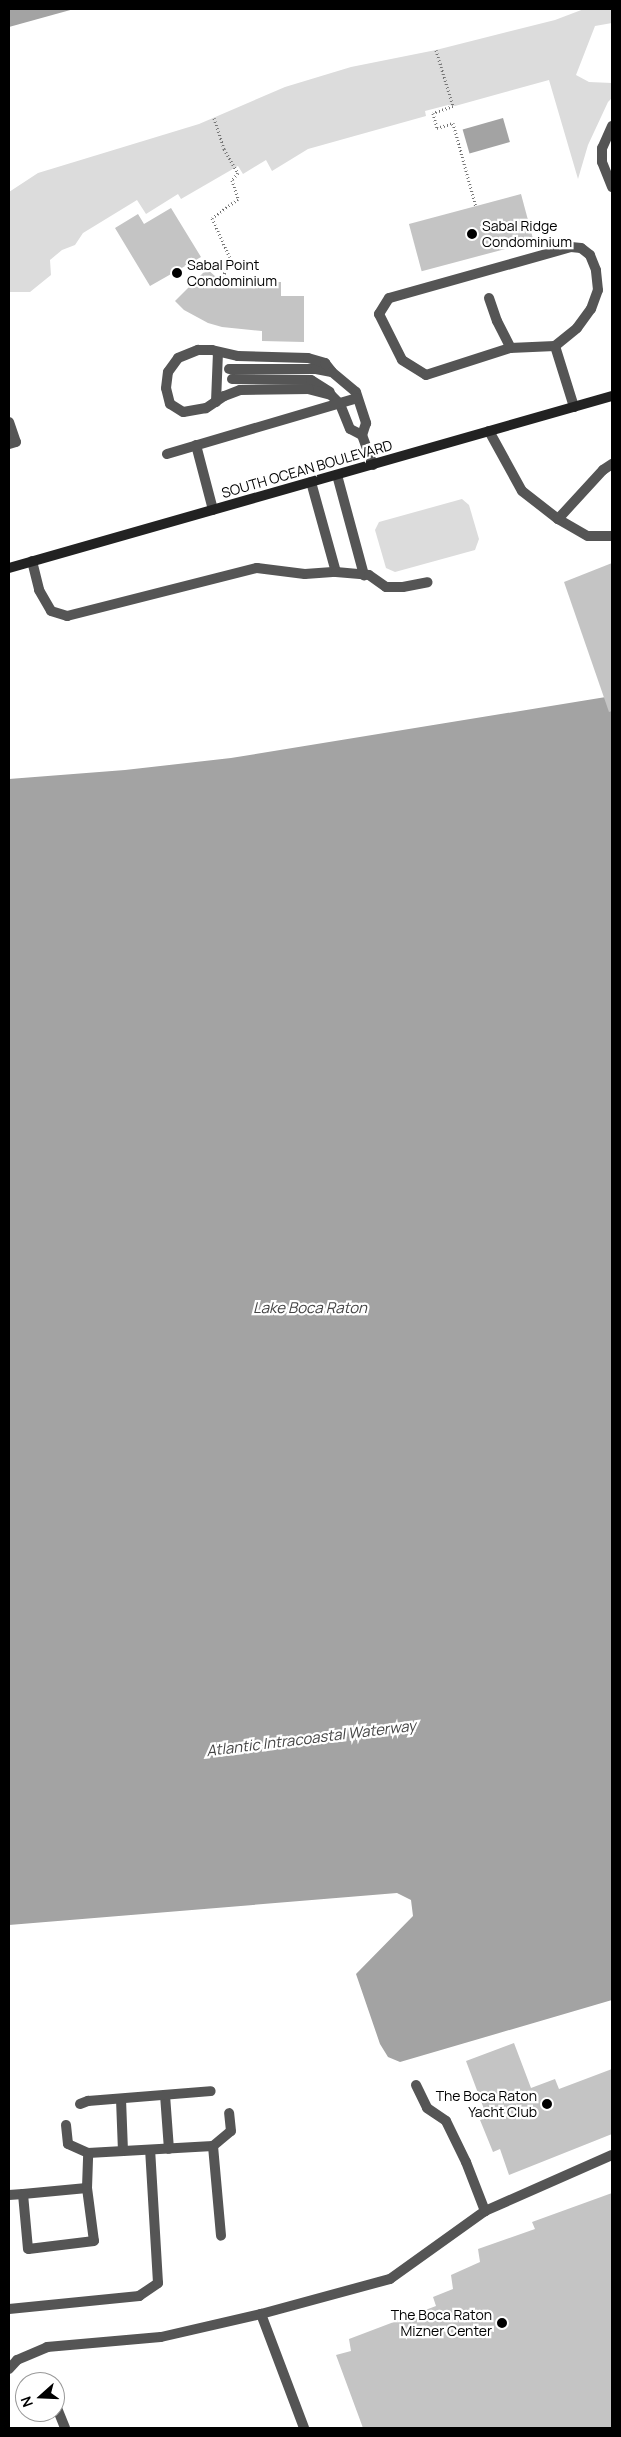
<!DOCTYPE html>
<html>
<head>
<meta charset="utf-8">
<style>
	body { margin:0 }
	#map { position:relative; width:621px; height:2437px; overflow:hidden; background:#fff; font-family:Manrope,sans-serif }
	div>[style] { position:absolute }
	[style*='--x'] { left:calc(var(--x)*1px); top:calc(var(--y)*1px); width:calc(var(--w)*1px); rotate:calc(var(--a)*1deg) }
	.green>* { inset:0; background:#dcdcdc }
	.water>* { inset:0; background:#a3a3a3; transform-origin:0 0 }
	.building>* { inset:0; background:#c4c4c4; transform-origin:0 0 }
	.path>* { height:3px; margin-top:-1.5px; transform-origin:0; background:repeating-linear-gradient(90deg,#777 0 1px,transparent 0 3.5px) }
	.lane>* { height:10px; margin:-5px; padding:0 5px; transform-origin:5px; border-radius:5px; background:#555 }
	.secondary>* { height:10px; margin:-5px; padding:0 5px; transform-origin:5px; border-radius:5px; background:#222 }
	.dots>* { width:14px; height:14px; translate:-50% -50%; box-sizing:border-box; border:2px solid #fff; border-radius:50% }
	span { translate:-50% -50%; white-space:nowrap; text-align:center; line-height:1.15; -webkit-text-stroke:4.5px #fff; paint-order:stroke }
	.poi-label { font-size:14px; color:#000 }
	.left { translate:0 -50%; text-align:left }
	.right { translate:-100% -50%; text-align:right }
	.street-label { font-size:14px; color:#000 }
	.water-label { font-size:15px; color:#444; font-style:italic }
	.frame { position:absolute; inset:0; border:10px solid #000; pointer-events:none }
	.north { position:absolute; left:15px; top:2372px; width:50px; height:50px; box-sizing:border-box; background:#fff; border:1px solid #999; border-radius:50%; rotate:250deg; font-size:14px; font-weight:700; line-height:20px; text-align:center; color:#000 }
	.north::after { content:''; display:block; margin:auto; width:18px; height:22px; background:#000; clip-path:polygon(50% 0,100% 100%,50% 72%,0 100%) }
</style>
</head>
<body>
<div id="map">
	<div class="green">
		<i style="clip-path:polygon(584px 9px,612px 9px,612px 23px,595px 26px,576px 75px,589px 82px,612px 83px,612px 98px,608px 102px,588px 145px,578px 179px,549px 80px,455px 106px,448px 105px,425px 111px,426px 116px,308px 149px,272px 171px,266px 160px,243px 174px,238px 166px,181px 199px,178px 194px,146px 214px,137px 200px,83px 233px,75px 245px,62px 250px,50px 260px,51px 275px,30px 292px,9px 292px,9px 192px,38px 173px,199px 124px,285px 87px,351px 67px,436px 50px,555px 20px)"></i>
		<i style="clip-path:polygon(462px 499px,469px 505px,479px 539px,475px 550px,395px 572px,386px 568px,375px 530px,379px 522px)"></i>
	</div>
	<div class="water">
		<i style="clip-path:polygon(9px 9px,74px 9px,9px 27px)"></i>
		<i style="left:503px;top:118px;width:25px;height:42px;rotate:74deg"></i>
		<i style="clip-path:polygon(612px 696px,612px 2000px,400px 2062px,388px 2057px,380px 2044px,356px 1974px,413px 1916px,411px 1900px,397px 1893px,9px 1925px,9px 779px,125px 770px,231px 758px)"></i>
	</div>
	<div class="building">
		<i style="left:521px;top:194px;width:49px;height:116px;rotate:75deg"></i>
		<i style="clip-path:polygon(171px 208px,201px 257px,150px 286px,115px 228px,138px 214px,144px 224px)"></i>
		<i style="clip-path:polygon(207px 269px,216px 277px,232px 283px,281px 282px,281px 296px,304px 296px,304px 342px,262px 341px,262px 331px,222px 327px,208px 323px,184px 310px,175px 301px)"></i>
		<i style="clip-path:polygon(612px 563px,612px 711px,609px 712px,564px 582px)"></i>
		<i style="clip-path:polygon(514px 2043px,531px 2088px,555px 2079px,559px 2089px,612px 2069px,612px 2134px,509px 2175px,500px 2149px,493px 2152px,480px 2120px,487px 2117px,466px 2061px)"></i>
		<i style="clip-path:polygon(612px 2193px,612px 2428px,363px 2428px,336px 2355px,351px 2351px,349px 2339px,436px 2306px,433px 2297px,453px 2289px,451px 2275px,480px 2262px,478px 2249px,535px 2229px,532px 2222px)"></i>
	</div>
	<div class="path">
		<i style="--x:436;--y:50;--w:59;--a:73.1"></i>
		<i style="--x:453;--y:106;--w:21;--a:161"></i>
		<i style="--x:433;--y:113;--w:16;--a:75"></i>
		<i style="--x:437;--y:128;--w:17;--a:-17"></i>
		<i style="--x:453;--y:123;--w:87;--a:74.7"></i>
		<i style="--x:214;--y:118;--w:33;--a:72"></i>
		<i style="--x:224;--y:149;--w:28;--a:60"></i>
		<i style="--x:238;--y:173;--w:9;--a:131"></i>
		<i style="--x:232;--y:180;--w:20;--a:72"></i>
		<i style="--x:238;--y:199;--w:32;--a:144"></i>
		<i style="--x:212;--y:218;--w:46;--a:65.7"></i>
		<i style="--x:231;--y:260;--w:22;--a:117"></i>
	</div>
	<div class="lane">
		<i style="--x:612;--y:126;--w:24;--a:114"></i>
		<i style="--x:602;--y:148;--w:14;--a:90"></i>
		<i style="--x:602;--y:162;--w:27;--a:68"></i>
		<i style="--x:489;--y:298;--w:24;--a:71"></i>
		<i style="--x:497;--y:321;--w:30;--a:63"></i>
		<i style="--x:555;--y:346;--w:28;--a:-39"></i>
		<i style="--x:577;--y:328;--w:24;--a:-54"></i>
		<i style="--x:591;--y:309;--w:20;--a:-70"></i>
		<i style="--x:598;--y:290;--w:20;--a:-96"></i>
		<i style="--x:596;--y:270;--w:16;--a:-112"></i>
		<i style="--x:590;--y:255;--w:11;--a:-142"></i>
		<i style="--x:581;--y:248;--w:10;--a:-174"></i>
		<i style="--x:571;--y:247;--w:189;--a:164.3"></i>
		<i style="--x:389;--y:298;--w:19;--a:122"></i>
		<i style="--x:379;--y:314;--w:51;--a:63.4"></i>
		<i style="--x:402;--y:360;--w:28;--a:32"></i>
		<i style="--x:426;--y:375;--w:88;--a:-17.8"></i>
		<i style="--x:510;--y:348;--w:45;--a:-2.5"></i>
		<i style="--x:555;--y:346;--w:64;--a:72.7"></i>
		<i style="--x:229;--y:369;--w:87;--a:0"></i>
		<i style="--x:316;--y:369;--w:16;--a:11"></i>
		<i style="--x:232;--y:379;--w:79;--a:0.7"></i>
		<i style="--x:311;--y:380;--w:22;--a:32"></i>
		<i style="--x:216;--y:402;--w:50;--a:-87.7"></i>
		<i style="--x:9;--y:422;--w:21;--a:71"></i>
		<i style="--x:16;--y:442;--w:7;--a:164"></i>
		<i style="--x:489;--y:431;--w:68;--a:61.2"></i>
		<i style="--x:522;--y:491;--w:46;--a:37.9"></i>
		<i style="--x:558;--y:519;--w:34;--a:30"></i>
		<i style="--x:588;--y:536;--w:24;--a:0"></i>
		<i style="--x:362;--y:435;--w:13;--a:-153"></i>
		<i style="--x:350;--y:429;--w:27;--a:-112"></i>
		<i style="--x:340;--y:404;--w:13;--a:-135"></i>
		<i style="--x:331;--y:395;--w:23;--a:-165"></i>
		<i style="--x:309;--y:389;--w:69;--a:179.2"></i>
		<i style="--x:240;--y:390;--w:17;--a:159"></i>
		<i style="--x:224;--y:396;--w:22;--a:146"></i>
		<i style="--x:206;--y:408;--w:23;--a:170"></i>
		<i style="--x:183;--y:412;--w:15;--a:-148"></i>
		<i style="--x:170;--y:404;--w:16;--a:-104"></i>
		<i style="--x:166;--y:388;--w:16;--a:-83"></i>
		<i style="--x:168;--y:372;--w:17;--a:-54"></i>
		<i style="--x:178;--y:358;--w:22;--a:-22"></i>
		<i style="--x:198;--y:350;--w:14;--a:0"></i>
		<i style="--x:212;--y:350;--w:27;--a:13"></i>
		<i style="--x:238;--y:356;--w:70;--a:1.6"></i>
		<i style="--x:308;--y:358;--w:18;--a:16"></i>
		<i style="--x:325;--y:363;--w:11;--a:52"></i>
		<i style="--x:332;--y:372;--w:31;--a:40"></i>
		<i style="--x:356;--y:392;--w:33;--a:72"></i>
		<i style="--x:366;--y:423;--w:13;--a:108"></i>
		<i style="--x:362;--y:435;--w:32;--a:70"></i>
		<i style="--x:196;--y:445;--w:67;--a:75.3"></i>
		<i style="--x:167;--y:454;--w:198;--a:-16.4"></i>
		<i style="--x:337;--y:475;--w:104;--a:74.9"></i>
		<i style="--x:311;--y:482;--w:93;--a:74.5"></i>
		<i style="--x:558;--y:519;--w:67;--a:-47.4"></i>
		<i style="--x:603;--y:470;--w:11;--a:-34"></i>
		<i style="--x:32;--y:561;--w:30;--a:76"></i>
		<i style="--x:39;--y:590;--w:24;--a:60"></i>
		<i style="--x:51;--y:611;--w:17;--a:17"></i>
		<i style="--x:67;--y:616;--w:196;--a:-14.2"></i>
		<i style="--x:257;--y:568;--w:48;--a:7.1"></i>
		<i style="--x:305;--y:574;--w:31;--a:-4"></i>
		<i style="--x:336;--y:572;--w:33;--a:5"></i>
		<i style="--x:369;--y:575;--w:21;--a:35"></i>
		<i style="--x:386;--y:587;--w:17;--a:0"></i>
		<i style="--x:403;--y:587;--w:25;--a:-11"></i>
		<i style="--x:416;--y:2085;--w:25;--a:64"></i>
		<i style="--x:427;--y:2108;--w:23;--a:34"></i>
		<i style="--x:446;--y:2121;--w:46;--a:64"></i>
		<i style="--x:466;--y:2162;--w:53;--a:68.8"></i>
		<i style="--x:165;--y:2095;--w:54;--a:85.8"></i>
		<i style="--x:121;--y:2099;--w:52;--a:87.8"></i>
		<i style="--x:80;--y:2104;--w:9;--a:-21"></i>
		<i style="--x:88;--y:2101;--w:123;--a:-4.6"></i>
		<i style="--x:66;--y:2125;--w:19;--a:84"></i>
		<i style="--x:68;--y:2144;--w:22;--a:24"></i>
		<i style="--x:88;--y:2153;--w:125;--a:-3.2"></i>
		<i style="--x:213;--y:2146;--w:23;--a:-40"></i>
		<i style="--x:231;--y:2131;--w:18;--a:-96"></i>
		<i style="--x:213;--y:2146;--w:90;--a:84.9"></i>
		<i style="--x:87;--y:2188;--w:35;--a:-88"></i>
		<i style="--x:9;--y:2195;--w:14;--a:-4"></i>
		<i style="--x:23;--y:2194;--w:64;--a:-5.4"></i>
		<i style="--x:87;--y:2188;--w:53;--a:82.5"></i>
		<i style="--x:94;--y:2241;--w:66;--a:173.1"></i>
		<i style="--x:28;--y:2249;--w:55;--a:-95.2"></i>
		<i style="--x:9;--y:2309;--w:131;--a:-5.7"></i>
		<i style="--x:139;--y:2296;--w:23;--a:-34"></i>
		<i style="--x:158;--y:2283;--w:133;--a:-93.4"></i>
		<i style="--x:261;--y:2314;--w:122;--a:69.3"></i>
		<i style="--x:9;--y:2369;--w:12;--a:-48"></i>
		<i style="--x:17;--y:2360;--w:33;--a:-23"></i>
		<i style="--x:47;--y:2347;--w:114;--a:-5"></i>
		<i style="--x:161;--y:2337;--w:103;--a:-13"></i>
		<i style="--x:261;--y:2314;--w:134;--a:-15.2"></i>
		<i style="--x:390;--y:2279;--w:117;--a:-35.6"></i>
		<i style="--x:485;--y:2211;--w:139;--a:-23.8"></i>
		<i style="--x:55;--y:2403;--w:27;--a:68"></i>
	</div>
	<div class="secondary">
		<i style="--x:9;--y:568;--w:627;--a:-15.92"></i>
	</div>
	<div class="dots">
		<i style="left:472px;top:234px;background:#000"></i>
		<i style="left:177px;top:273px;background:#000"></i>
		<i style="left:547px;top:2104px;background:#000"></i>
		<i style="left:502px;top:2323px;background:#000"></i>
	</div>
	<div class="poi-label">
		<span class="left" style="left:482px;top:234px">Sabal Ridge<br>Condominium</span>
		<span class="left" style="left:187px;top:273px">Sabal Point<br>Condominium</span>
		<span class="right" style="left:537px;top:2104px">The Boca Raton<br>Yacht Club</span>
		<span class="right" style="left:492px;top:2323px">The Boca Raton<br>Mizner Center</span>
	</div>
	<div class="street-label">
		<span style="left:307px;top:469px;rotate:-16deg">SOUTH OCEAN BOULEVARD</span>
	</div>
	<div class="water-label">
		<span style="left:310px;top:1308px">Lake Boca Raton</span>
		<span style="left:311px;top:1738px;rotate:-7deg">Atlantic Intracoastal Waterway</span>
	</div>
	<div class="frame"></div>
	<div class="north">N</div>
</div>
</body>
</html>
